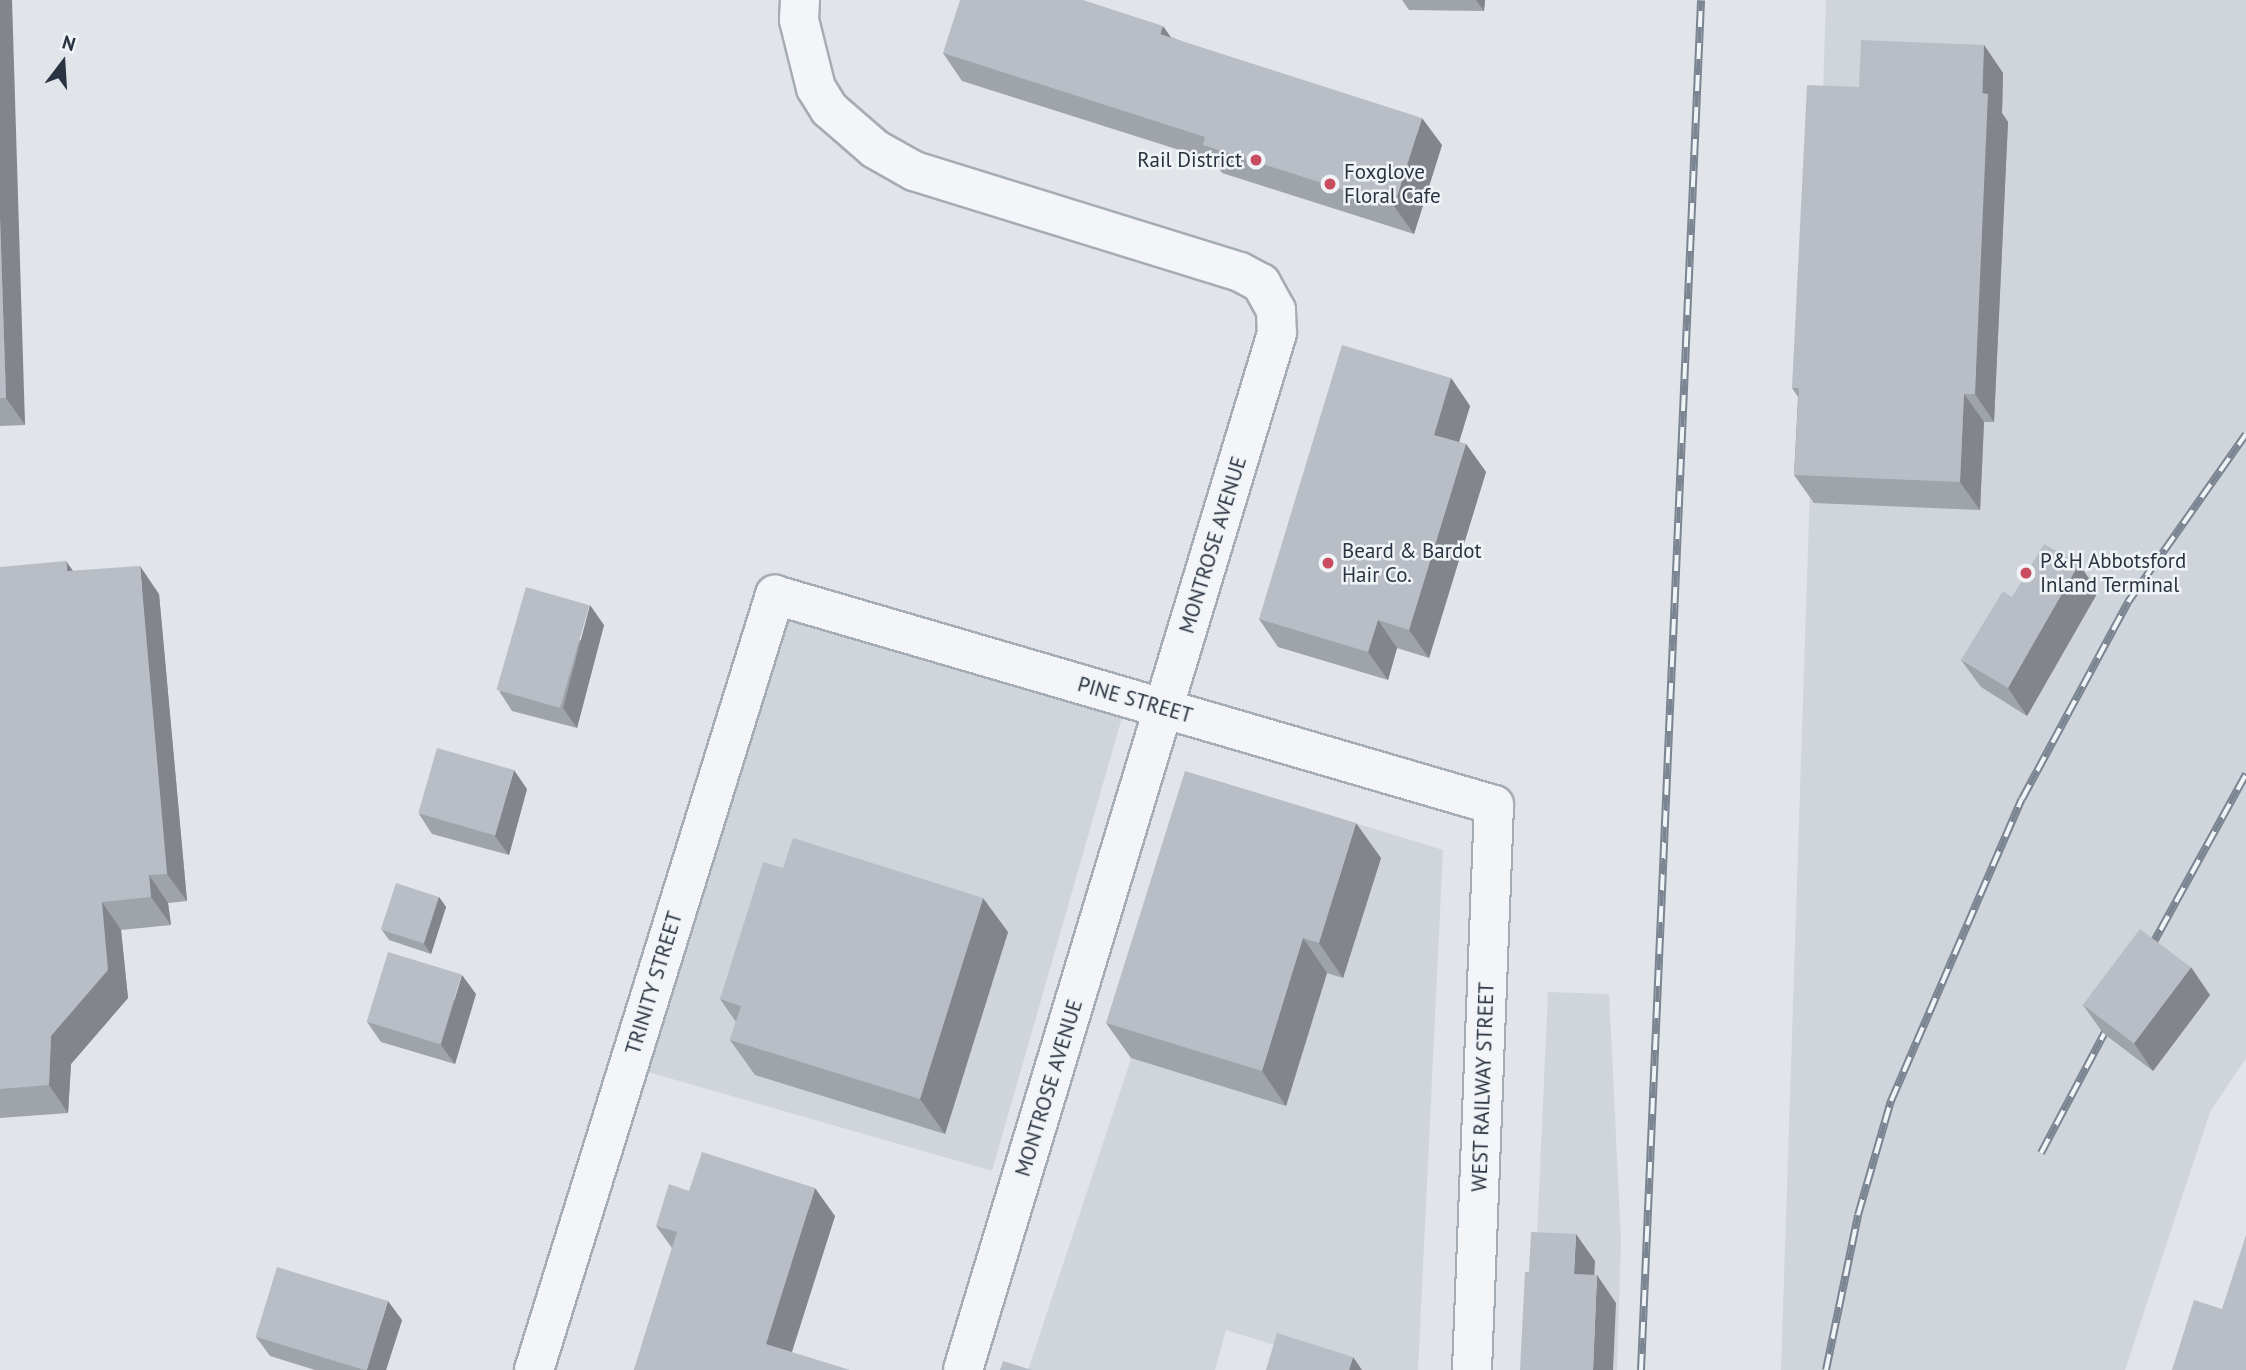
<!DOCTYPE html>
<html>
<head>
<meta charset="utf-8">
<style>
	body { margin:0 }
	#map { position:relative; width:2246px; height:1370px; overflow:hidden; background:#e1e5e9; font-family:"PT Sans",sans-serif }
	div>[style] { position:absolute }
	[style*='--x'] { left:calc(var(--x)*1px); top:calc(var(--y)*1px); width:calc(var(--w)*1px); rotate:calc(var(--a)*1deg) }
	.built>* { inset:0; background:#d0d4db; transform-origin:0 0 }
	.roads { filter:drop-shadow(2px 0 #a6acb3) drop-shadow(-2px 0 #a6acb3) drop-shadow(0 2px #a6acb3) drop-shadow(0 -2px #a6acb3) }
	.street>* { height:38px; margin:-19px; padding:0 19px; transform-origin:19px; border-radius:19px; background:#f4f5f8 }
	.rail>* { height:8px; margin-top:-4px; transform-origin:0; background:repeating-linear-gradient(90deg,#f1f4f7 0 16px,#7b8592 0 32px); box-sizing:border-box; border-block:2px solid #7b8592 }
	.wall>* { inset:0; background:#9fa3aa }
	.shaded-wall>* { inset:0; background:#82858b }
	.building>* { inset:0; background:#b9bec6; transform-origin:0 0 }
	.dots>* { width:19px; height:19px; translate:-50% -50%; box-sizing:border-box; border:4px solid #f1f4f7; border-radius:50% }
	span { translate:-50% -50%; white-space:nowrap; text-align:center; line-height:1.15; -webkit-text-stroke:5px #f1f4f7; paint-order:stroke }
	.poi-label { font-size:21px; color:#2a3341 }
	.right { translate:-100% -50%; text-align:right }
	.left { translate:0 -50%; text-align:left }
	.street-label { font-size:21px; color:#2a3341 }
	.north { position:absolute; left:28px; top:28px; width:70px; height:70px; -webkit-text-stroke:5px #f1f4f7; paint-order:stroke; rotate:17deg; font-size:19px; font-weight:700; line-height:28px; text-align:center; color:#2a3341 }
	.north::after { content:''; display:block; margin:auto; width:24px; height:32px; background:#2a3341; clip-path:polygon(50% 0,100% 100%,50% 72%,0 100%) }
</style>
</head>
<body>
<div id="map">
	<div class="built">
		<i style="clip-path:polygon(1826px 0,2246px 0,2246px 1058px,2210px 1112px,2125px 1370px,1781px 1370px)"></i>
		<i style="left:782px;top:608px;width:357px;height:483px;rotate:16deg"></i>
		<i style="clip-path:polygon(1215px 780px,1443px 850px,1418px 1370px,1356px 1370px,1226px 1330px,1215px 1370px,1028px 1370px,1130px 1062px)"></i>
		<i style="clip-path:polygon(1548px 992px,1609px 994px,1621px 1239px,1617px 1370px,1531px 1370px)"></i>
	</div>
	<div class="roads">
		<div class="street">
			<i style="--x:800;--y:0;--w:20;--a:93"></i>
			<i style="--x:799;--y:20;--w:70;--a:76"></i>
			<i style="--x:816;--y:88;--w:25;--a:58"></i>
			<i style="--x:829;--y:109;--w:61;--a:41"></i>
			<i style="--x:875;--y:149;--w:45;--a:29.4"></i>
			<i style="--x:914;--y:171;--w:341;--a:17.2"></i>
			<i style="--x:1240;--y:272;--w:24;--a:28"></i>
			<i style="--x:1261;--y:283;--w:31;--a:61"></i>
			<i style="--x:1276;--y:310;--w:23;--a:88"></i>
			<i style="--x:1277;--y:333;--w:1083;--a:106.85"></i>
			<i style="--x:534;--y:1370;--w:812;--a:-72.73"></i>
			<i style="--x:775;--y:595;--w:749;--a:16.28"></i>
			<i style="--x:1494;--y:805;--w:565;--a:92.23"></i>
		</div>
	</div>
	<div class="rail">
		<i style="--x:2145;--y:958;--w:210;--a:-61.2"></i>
		<i style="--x:2041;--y:1153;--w:154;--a:-62.1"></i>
		<i style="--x:1641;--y:1370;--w:1371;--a:-87.49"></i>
		<i style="--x:1826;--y:1370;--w:158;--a:-78.3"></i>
		<i style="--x:1858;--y:1215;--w:119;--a:-73.9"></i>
		<i style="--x:1891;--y:1101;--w:329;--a:-66.6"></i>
		<i style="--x:2022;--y:799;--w:224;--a:-61.7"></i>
		<i style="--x:2128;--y:602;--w:205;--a:-54.9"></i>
	</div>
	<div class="wall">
		<i style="clip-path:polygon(0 0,25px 425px,0 426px)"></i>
		<i style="clip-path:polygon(1402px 0,1485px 0,1484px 11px,1409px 10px)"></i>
		<i style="clip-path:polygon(1171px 37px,1442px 145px,1414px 234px,1222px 173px,1214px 161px,962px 81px,943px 53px)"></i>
		<i style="clip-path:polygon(1984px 45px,2003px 73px,2002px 113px,2008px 122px,1994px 422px,1984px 422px,1980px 510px,1814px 503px,1794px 475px,1798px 397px,1792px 388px,1859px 87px)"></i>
		<i style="clip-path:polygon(1451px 378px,1470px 406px,1459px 442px,1466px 444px,1486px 472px,1429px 658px,1397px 648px,1388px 680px,1278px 647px,1259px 619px)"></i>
		<i style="clip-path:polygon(2079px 564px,2098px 592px,2027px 716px,1981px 687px,1961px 660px,2012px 597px)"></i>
		<i style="clip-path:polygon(0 567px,73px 571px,159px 594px,187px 901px,168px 903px,171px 925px,121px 930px,128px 998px,71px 1064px,68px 1113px,0 1118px)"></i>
		<i style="clip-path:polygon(604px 625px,577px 728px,512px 711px,499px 691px)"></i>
		<i style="clip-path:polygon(527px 789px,509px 855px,432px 834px,419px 814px)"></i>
		<i style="clip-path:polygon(1381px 858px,1343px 978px,1327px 973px,1286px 1106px,1131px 1058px,1106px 1023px)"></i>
		<i style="clip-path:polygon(439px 897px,446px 907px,431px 954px,389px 940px,382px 930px)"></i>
		<i style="clip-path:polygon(1008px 932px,945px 1134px,755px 1075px,730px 1040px,736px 1022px,720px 999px)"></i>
		<i style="clip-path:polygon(476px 994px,455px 1064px,381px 1042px,367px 1022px)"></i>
		<i style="clip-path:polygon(2210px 995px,2153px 1071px,2103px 1033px,2083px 1005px)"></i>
		<i style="clip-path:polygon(689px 1191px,835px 1216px,792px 1352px,634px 1370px,672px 1248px,656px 1226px)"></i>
		<i style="clip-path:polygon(402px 1320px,386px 1370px,315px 1370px,270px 1356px,256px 1337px)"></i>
	</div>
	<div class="shaded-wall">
		<i style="clip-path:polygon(0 0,12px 0,25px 425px,6px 398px,0 217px)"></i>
		<i style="clip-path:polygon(1476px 0,1485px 0,1484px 11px)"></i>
		<i style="clip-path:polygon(1163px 26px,1182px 53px,1160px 34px)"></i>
		<i style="clip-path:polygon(1984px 45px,2003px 73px,2002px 113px,2008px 122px,1994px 422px,1975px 394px)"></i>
		<i style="clip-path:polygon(1422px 118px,1442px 145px,1414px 234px,1394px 206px)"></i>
		<i style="clip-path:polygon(1451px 378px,1470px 406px,1453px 462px,1434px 435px)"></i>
		<i style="clip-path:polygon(1964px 394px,1984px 422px,1980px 510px,1960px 482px)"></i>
		<i style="clip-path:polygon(1466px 444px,1486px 472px,1429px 658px,1409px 630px)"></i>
		<i style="clip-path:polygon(66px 561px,86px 589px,67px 571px)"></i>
		<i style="clip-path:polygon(2079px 564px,2098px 592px,2027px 716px,2008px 688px)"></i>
		<i style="clip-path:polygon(140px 566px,159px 594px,187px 901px,167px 874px)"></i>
		<i style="clip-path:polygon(590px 605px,604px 625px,577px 728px,563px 708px)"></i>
		<i style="clip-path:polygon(1378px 620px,1397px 648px,1388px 680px,1368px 652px)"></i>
		<i style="clip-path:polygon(514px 770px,527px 789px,509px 855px,495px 836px)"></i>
		<i style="clip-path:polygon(1356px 823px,1381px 858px,1343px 978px,1319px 943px)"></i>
		<i style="clip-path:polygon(149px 875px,168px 903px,171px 925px,151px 897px)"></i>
		<i style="clip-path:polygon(439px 897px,446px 907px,431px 954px,424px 944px)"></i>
		<i style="clip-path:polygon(983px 898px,1008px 932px,945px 1134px,920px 1099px)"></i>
		<i style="clip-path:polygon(102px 902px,121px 930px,128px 998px,71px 1064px,68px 1113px,49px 1085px,51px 1036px)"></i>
		<i style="clip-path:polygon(1303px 938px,1327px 973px,1286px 1106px,1262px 1071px)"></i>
		<i style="clip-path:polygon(2191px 967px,2210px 995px,2153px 1071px,2134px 1043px)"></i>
		<i style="clip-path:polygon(462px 975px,476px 994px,455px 1064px,441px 1045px)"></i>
		<i style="clip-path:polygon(815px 1188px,835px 1216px,786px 1370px,766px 1344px)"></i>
		<i style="clip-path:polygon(1576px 1234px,1595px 1261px,1593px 1301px,1574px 1274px)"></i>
		<i style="clip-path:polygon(1597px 1275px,1616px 1303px,1613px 1370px,1593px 1370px)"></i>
		<i style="clip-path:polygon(388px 1301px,402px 1320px,386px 1370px,367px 1370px)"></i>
		<i style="clip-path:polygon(1353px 1357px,1362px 1370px,1349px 1370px)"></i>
	</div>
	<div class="building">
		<i style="clip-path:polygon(960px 0,1083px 0,1163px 26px,1160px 34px,1422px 118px,1394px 206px,1203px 145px,1205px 137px,943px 53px)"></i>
		<i style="clip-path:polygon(1861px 40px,1984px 45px,1982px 93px,1988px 94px,1975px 394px,1964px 394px,1960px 482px,1794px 475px,1799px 388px,1792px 388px,1807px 85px,1859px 87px)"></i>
		<i style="clip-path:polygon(0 217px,6px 398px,0 398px)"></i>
		<i style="clip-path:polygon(1342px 345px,1451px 378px,1434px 435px,1466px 444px,1409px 630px,1378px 620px,1368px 652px,1259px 619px)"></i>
		<i style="clip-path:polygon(2044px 544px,2079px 564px,2008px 688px,1961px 660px,2003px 591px,2012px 597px)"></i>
		<i style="clip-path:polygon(66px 561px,67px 571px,140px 566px,167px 874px,149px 875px,151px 897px,102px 902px,108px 970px,51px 1036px,49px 1085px,0 1089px,0 567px)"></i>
		<i style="left:526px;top:587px;width:66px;height:107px;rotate:16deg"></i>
		<i style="left:437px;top:748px;width:80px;height:68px;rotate:16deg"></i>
		<i style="clip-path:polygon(1185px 771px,1356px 823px,1319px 943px,1303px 938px,1262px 1071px,1106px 1023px)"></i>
		<i style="clip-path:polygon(793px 838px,983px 898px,920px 1099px,730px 1040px,741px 1006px,720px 999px,749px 907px,763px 862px,783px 868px)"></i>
		<i style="left:396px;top:883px;width:45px;height:49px;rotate:18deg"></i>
		<i style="left:2140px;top:929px;width:64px;height:95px;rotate:37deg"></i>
		<i style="left:388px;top:952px;width:77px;height:73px;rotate:17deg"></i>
		<i style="clip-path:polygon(702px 1152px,815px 1188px,766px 1344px,850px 1370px,634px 1370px,677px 1232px,656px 1226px,669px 1184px,689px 1191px)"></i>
		<i style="clip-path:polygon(1531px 1232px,1576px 1234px,1574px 1274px,1597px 1275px,1593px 1370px,1520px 1370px,1525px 1272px,1529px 1272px)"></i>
		<i style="clip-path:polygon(2246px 1235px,2246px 1370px,2172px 1370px,2194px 1300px,2222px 1309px)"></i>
		<i style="left:277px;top:1267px;width:116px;height:73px;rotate:17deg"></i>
		<i style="clip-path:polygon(1277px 1333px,1353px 1357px,1349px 1370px,1266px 1370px)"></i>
		<i style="clip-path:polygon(1003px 1361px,1032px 1370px,1000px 1370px)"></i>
	</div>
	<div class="dots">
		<i style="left:1256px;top:160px;background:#c94c61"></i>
		<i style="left:1330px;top:184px;background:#c94c61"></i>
		<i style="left:1328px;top:563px;background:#c94c61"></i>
		<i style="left:2026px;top:573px;background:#c94c61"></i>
	</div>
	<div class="poi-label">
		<span class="right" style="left:1242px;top:160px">Rail District</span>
		<span class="left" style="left:1344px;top:184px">Foxglove<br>Floral Cafe</span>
		<span class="left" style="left:1342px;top:563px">Beard &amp; Bardot<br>Hair Co.</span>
		<span class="left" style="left:2040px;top:573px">P&amp;H Abbotsford<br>Inland Terminal</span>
	</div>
	<div class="street-label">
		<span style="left:1213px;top:545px;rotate:-73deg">MONTROSE AVENUE</span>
		<span style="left:1135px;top:700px;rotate:16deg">PINE STREET</span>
		<span style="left:654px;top:983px;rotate:-73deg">TRINITY STREET</span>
		<span style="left:1483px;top:1087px;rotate:-88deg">WEST RAILWAY STREET</span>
		<span style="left:1049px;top:1088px;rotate:-73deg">MONTROSE AVENUE</span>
	</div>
	<div class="north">N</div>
</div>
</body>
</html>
